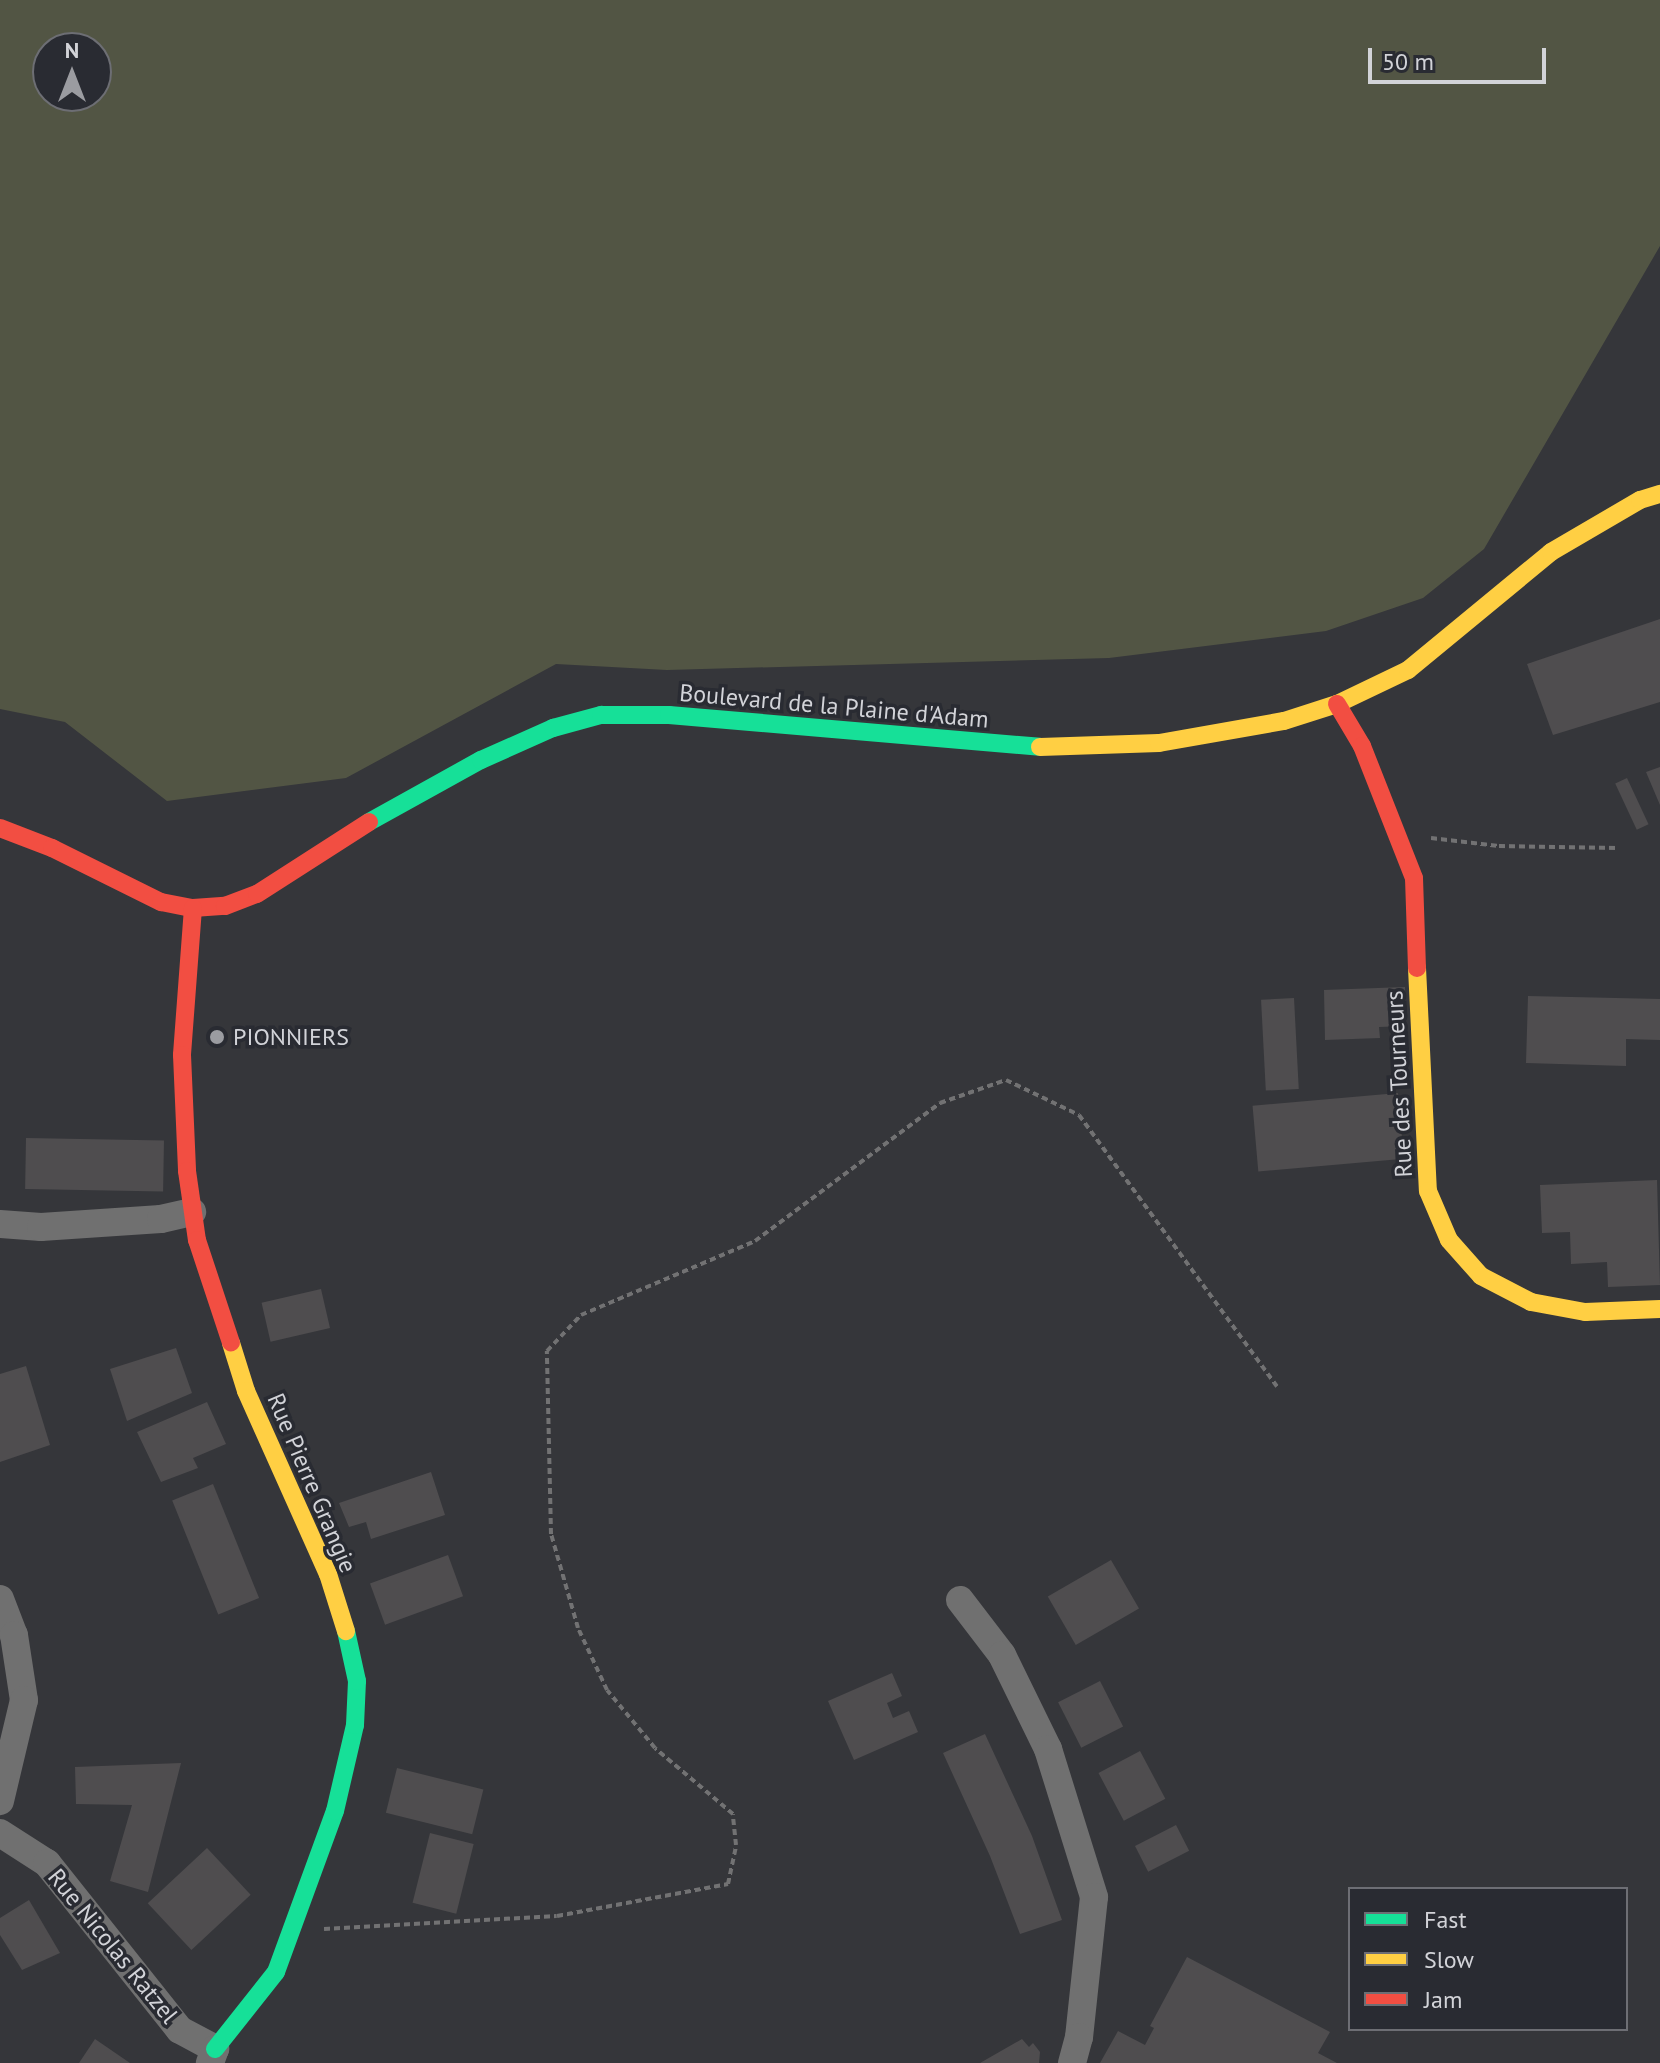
<!DOCTYPE html>
<html>
<head>
<meta charset="utf-8">
<style>
	body { margin:0 }
	#map { position:relative; width:1660px; height:2063px; overflow:hidden; background:#35363a; font-family:"PT Sans",sans-serif }
	div>[style] { position:absolute }
	[style*='--x'] { left:calc(var(--x)*1px); top:calc(var(--y)*1px); width:calc(var(--w)*1px); rotate:calc(var(--a)*1deg) }
	.green>* { inset:0; background:#525544 }
	.building>* { inset:0; background:#4f4d4f; transform-origin:0 0 }
	.path>* { height:4px; margin-top:-2px; transform-origin:0; background:repeating-linear-gradient(90deg,#727273 0 6px,transparent 0 10px) }
	.street>* { height:28px; margin:-14px; padding:0 14px; transform-origin:14px; border-radius:14px; background:#707070 }
	.fast>* { height:18px; margin:-9px; padding:0 9px; transform-origin:9px; border-radius:9px; background:#16e098 }
	.slow>* { height:18px; margin:-9px; padding:0 9px; transform-origin:9px; border-radius:9px; background:#ffcf43 }
	.jam>* { height:18px; margin:-9px; padding:0 9px; transform-origin:9px; border-radius:9px; background:#f24e42 }
	.dots>* { width:22px; height:22px; translate:-50% -50%; box-sizing:border-box; border:4px solid #292b32; border-radius:50% }
	span { translate:-50% -50%; white-space:nowrap; text-align:center; line-height:1.15; -webkit-text-stroke:7px #292b32; paint-order:stroke }
	.street-label { font-size:24px; color:#d2d3d8 }
	.poi-label { font-size:24px; color:#d2d3d8 }
	.left { translate:0 -50%; text-align:left }
	.legend { position:absolute; left:1348px; top:1887px; width:280px; height:144px; box-sizing:border-box; background:#292b32; border:2px solid #6d6e74; margin:0; padding:10px 14px; list-style:none; font-size:24px; color:#d2d3d8 }
	.legend li { display:flex; align-items:center; gap:16px; height:40px }
	.legend b { width:40px; border:2px solid #6d6e74 }
	.north { position:absolute; left:32px; top:32px; width:80px; height:80px; box-sizing:border-box; background:#292b32; border:2px solid #6d6e74; border-radius:50%; rotate:0deg; font-size:22px; font-weight:700; line-height:32px; text-align:center; color:#d2d3d8 }
	.north::after { content:''; display:block; margin:auto; width:28px; height:36px; background:#9b9ca1; clip-path:polygon(50% 0,100% 100%,50% 72%,0 100%) }
	.scale { position:absolute; left:1368px; top:48px; width:178px; height:36px; box-sizing:border-box; border:4px solid #d2d3d8; border-top:0; padding-left:10px; font-size:24px; line-height:28px; white-space:nowrap; color:#d2d3d8; -webkit-text-stroke:6px #292b32; paint-order:stroke }
</style>
</head>
<body>
<div id="map">
	<div class="green">
		<i style="clip-path:polygon(evenodd,0 0,1660px 0,1660px 246px,1484px 549px,1423px 598px,1326px 631px,1109px 658px,667px 670px,556px 664px,346px 778px,167px 801px,65px 722px,0 709px,0 0,48px 48px,96px 48px,96px 96px,48px 96px,48px 48px)"></i>
	</div>
	<div class="building">
		<i style="clip-path:polygon(1660px 619px,1660px 702px,1553px 735px,1527px 664px)"></i>
		<i style="clip-path:polygon(1660px 767px,1660px 805px,1646px 772px)"></i>
		<i style="left:1627px;top:778px;width:51px;height:13px;rotate:65deg"></i>
		<i style="clip-path:polygon(1405px 987px,1406px 1026px,1379px 1027px,1380px 1038px,1325px 1040px,1324px 990px)"></i>
		<i style="clip-path:polygon(1528px 996px,1660px 999px,1660px 1040px,1626px 1039px,1626px 1066px,1526px 1063px)"></i>
		<i style="left:1294px;top:998px;width:91px;height:33px;rotate:87deg"></i>
		<i style="left:1398px;top:1093px;width:66px;height:146px;rotate:85deg"></i>
		<i style="left:26px;top:1138px;width:138px;height:51px;rotate:1deg"></i>
		<i style="clip-path:polygon(1657px 1180px,1660px 1285px,1608px 1287px,1607px 1262px,1571px 1264px,1570px 1232px,1542px 1233px,1540px 1185px)"></i>
		<i style="left:321px;top:1289px;width:40px;height:61px;rotate:77deg"></i>
		<i style="clip-path:polygon(176px 1348px,192px 1393px,127px 1421px,110px 1369px)"></i>
		<i style="clip-path:polygon(26px 1366px,50px 1445px,0 1462px,0 1374px)"></i>
		<i style="clip-path:polygon(207px 1402px,226px 1444px,193px 1458px,198px 1468px,161px 1482px,137px 1432px)"></i>
		<i style="clip-path:polygon(431px 1472px,445px 1515px,371px 1539px,366px 1522px,349px 1527px,339px 1503px)"></i>
		<i style="left:213px;top:1484px;width:123px;height:44px;rotate:68deg"></i>
		<i style="left:448px;top:1555px;width:44px;height:83px;rotate:70deg"></i>
		<i style="left:1111px;top:1560px;width:56px;height:73px;rotate:60deg"></i>
		<i style="clip-path:polygon(892px 1673px,902px 1696px,887px 1703px,893px 1718px,909px 1711px,918px 1732px,854px 1760px,828px 1701px)"></i>
		<i style="left:1100px;top:1681px;width:51px;height:47px;rotate:63deg"></i>
		<i style="clip-path:polygon(985px 1734px,1032px 1836px,1062px 1920px,1020px 1934px,990px 1856px,943px 1753px)"></i>
		<i style="left:1140px;top:1751px;width:54px;height:47px;rotate:62deg"></i>
		<i style="clip-path:polygon(181px 1763px,148px 1892px,110px 1881px,132px 1805px,76px 1804px,75px 1767px)"></i>
		<i style="left:397px;top:1768px;width:89px;height:46px;rotate:14deg"></i>
		<i style="left:1176px;top:1825px;width:29px;height:46px;rotate:63deg"></i>
		<i style="left:430px;top:1833px;width:45px;height:72px;rotate:14deg"></i>
		<i style="left:207px;top:1848px;width:64px;height:81px;rotate:47deg"></i>
		<i style="clip-path:polygon(29px 1900px,60px 1953px,22px 1970px,0 1935px,0 1918px)"></i>
		<i style="clip-path:polygon(1187px 1957px,1330px 2032px,1318px 2053px,1337px 2063px,1100px 2063px,1118px 2031px,1145px 2045px,1154px 2028px,1150px 2026px)"></i>
		<i style="clip-path:polygon(95px 2039px,130px 2063px,79px 2063px)"></i>
		<i style="clip-path:polygon(1022px 2039px,1029px 2047px,1033px 2043px,1040px 2052px,1039px 2063px,980px 2063px)"></i>
	</div>
	<div class="path">
		<i style="--x:1431;--y:838;--w:68;--a:6.7"></i>
		<i style="--x:1499;--y:846;--w:119;--a:1"></i>
		<i style="--x:324;--y:1929;--w:233;--a:-3.2"></i>
		<i style="--x:557;--y:1916;--w:174;--a:-10.6"></i>
		<i style="--x:728;--y:1884;--w:40;--a:-78"></i>
		<i style="--x:736;--y:1845;--w:31;--a:-96"></i>
		<i style="--x:733;--y:1814;--w:102;--a:-139.8"></i>
		<i style="--x:655;--y:1748;--w:75;--a:-129.6"></i>
		<i style="--x:607;--y:1690;--w:68;--a:-115.1"></i>
		<i style="--x:578;--y:1628;--w:98;--a:-106"></i>
		<i style="--x:551;--y:1534;--w:183;--a:-91.3"></i>
		<i style="--x:547;--y:1351;--w:50;--a:-46.6"></i>
		<i style="--x:581;--y:1315;--w:189;--a:-23"></i>
		<i style="--x:755;--y:1241;--w:231;--a:-36.7"></i>
		<i style="--x:940;--y:1103;--w:70;--a:-19.2"></i>
		<i style="--x:1006;--y:1080;--w:81;--a:25.6"></i>
		<i style="--x:1079;--y:1115;--w:336;--a:53.9"></i>
	</div>
	<div class="street">
		<i style="--x:0;--y:1224;--w:41;--a:4.2"></i>
		<i style="--x:41;--y:1227;--w:120;--a:-3.8"></i>
		<i style="--x:161;--y:1219;--w:32;--a:-13"></i>
		<i style="--x:0;--y:1599;--w:39;--a:69"></i>
		<i style="--x:14;--y:1635;--w:66;--a:81.3"></i>
		<i style="--x:24;--y:1700;--w:104;--a:103.4"></i>
		<i style="--x:960;--y:1600;--w:69;--a:52.6"></i>
		<i style="--x:1002;--y:1655;--w:105;--a:63.9"></i>
		<i style="--x:1048;--y:1749;--w:155;--a:72.7"></i>
		<i style="--x:1094;--y:1897;--w:141;--a:96.1"></i>
		<i style="--x:1079;--y:2037;--w:27;--a:105"></i>
		<i style="--x:0;--y:1833;--w:56;--a:32.6"></i>
		<i style="--x:47;--y:1863;--w:213;--a:51.5"></i>
		<i style="--x:180;--y:2030;--w:40;--a:28"></i>
		<i style="--x:215;--y:2049;--w:15;--a:110"></i>
	</div>
	<div class="fast">
		<i style="--x:369;--y:822;--w:128;--a:-29"></i>
		<i style="--x:481;--y:760;--w:79;--a:-24"></i>
		<i style="--x:553;--y:728;--w:50;--a:-15.2"></i>
		<i style="--x:601;--y:715;--w:68;--a:0"></i>
		<i style="--x:669;--y:715;--w:372;--a:4.9"></i>
		<i style="--x:215;--y:2049;--w:98;--a:-51.6"></i>
		<i style="--x:276;--y:1972;--w:171;--a:-69.9"></i>
		<i style="--x:335;--y:1811;--w:88;--a:-76.9"></i>
		<i style="--x:355;--y:1725;--w:44;--a:-87.4"></i>
		<i style="--x:357;--y:1681;--w:51;--a:-102.4"></i>
	</div>
	<div class="slow">
		<i style="--x:1040;--y:747;--w:119;--a:-1.9"></i>
		<i style="--x:1159;--y:743;--w:127;--a:-10"></i>
		<i style="--x:1284;--y:721;--w:56;--a:-17.8"></i>
		<i style="--x:1337;--y:704;--w:79;--a:-25.6"></i>
		<i style="--x:1408;--y:670;--w:185;--a:-39.5"></i>
		<i style="--x:1551;--y:552;--w:103;--a:-30.3"></i>
		<i style="--x:1640;--y:500;--w:21;--a:-17"></i>
		<i style="--x:1417;--y:968;--w:223;--a:87.2"></i>
		<i style="--x:1428;--y:1191;--w:53;--a:66.8"></i>
		<i style="--x:1449;--y:1240;--w:48;--a:48.4"></i>
		<i style="--x:1481;--y:1276;--w:56;--a:27.5"></i>
		<i style="--x:1531;--y:1302;--w:55;--a:10.5"></i>
		<i style="--x:1585;--y:1312;--w:75;--a:-2.3"></i>
		<i style="--x:231;--y:1343;--w:50;--a:72.6"></i>
		<i style="--x:246;--y:1391;--w:201;--a:65.9"></i>
		<i style="--x:328;--y:1574;--w:60;--a:72.5"></i>
	</div>
	<div class="jam">
		<i style="--x:1337;--y:704;--w:49;--a:59.2"></i>
		<i style="--x:1362;--y:746;--w:142;--a:68.5"></i>
		<i style="--x:1414;--y:878;--w:90;--a:88.1"></i>
		<i style="--x:0;--y:828;--w:56;--a:21"></i>
		<i style="--x:52;--y:848;--w:122;--a:26.4"></i>
		<i style="--x:161;--y:902;--w:33;--a:11"></i>
		<i style="--x:193;--y:908;--w:32;--a:-4"></i>
		<i style="--x:225;--y:906;--w:34;--a:-21"></i>
		<i style="--x:257;--y:894;--w:133;--a:-32.7"></i>
		<i style="--x:193;--y:908;--w:147;--a:94.3"></i>
		<i style="--x:182;--y:1055;--w:116;--a:87.5"></i>
		<i style="--x:187;--y:1171;--w:70;--a:81.8"></i>
		<i style="--x:197;--y:1240;--w:108;--a:71.7"></i>
	</div>
	<div class="dots">
		<i style="left:217px;top:1037px;background:#9b9ca1"></i>
	</div>
	<div class="street-label">
		<span style="left:834px;top:706px;rotate:5deg">Boulevard de la Plaine d'Adam</span>
		<span style="left:1399px;top:1084px;rotate:-93deg">Rue des Tourneurs</span>
		<span style="left:312px;top:1483px;rotate:67deg">Rue Pierre Grangie</span>
		<span style="left:113px;top:1946px;rotate:51deg">Rue Nicolas Ratzel</span>
	</div>
	<div class="poi-label">
		<span class="left" style="left:233px;top:1037px">PIONNIERS</span>
	</div>
	<ul class="legend">
	<li><b style="height:10px;background:#16e098"></b>Fast</li>
	<li><b style="height:10px;background:#ffcf43"></b>Slow</li>
	<li><b style="height:10px;background:#f24e42"></b>Jam</li>
	</ul>
	<div class="north">N</div>
	<div class="scale">50 m</div>
</div>
</body>
</html>
